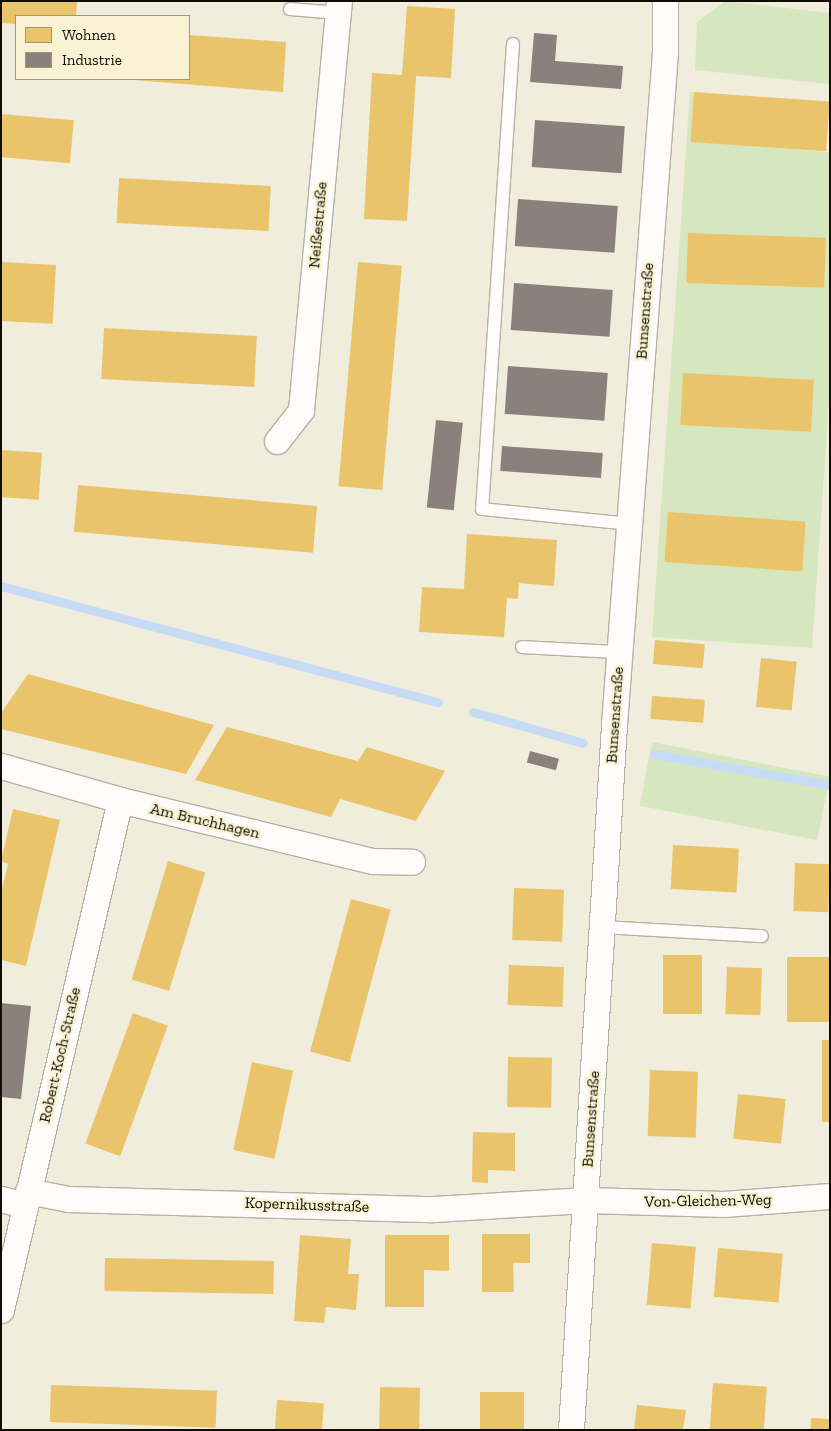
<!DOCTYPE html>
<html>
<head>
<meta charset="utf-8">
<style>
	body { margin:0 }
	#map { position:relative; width:831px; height:1431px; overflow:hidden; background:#f1eddc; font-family:"Zilla Slab",serif }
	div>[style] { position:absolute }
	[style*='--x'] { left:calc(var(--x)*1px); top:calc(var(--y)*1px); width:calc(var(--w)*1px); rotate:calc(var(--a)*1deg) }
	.green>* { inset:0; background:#d6e7c0; transform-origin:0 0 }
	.homes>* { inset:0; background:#e9c46a; transform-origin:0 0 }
	.industry>* { inset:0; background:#8a817c; transform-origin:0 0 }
	.stream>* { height:9px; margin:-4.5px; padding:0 4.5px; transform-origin:4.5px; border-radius:4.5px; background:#c5dcf4 }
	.roads { filter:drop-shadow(1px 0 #b5b2a5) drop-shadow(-1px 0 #b5b2a5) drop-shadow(0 1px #b5b2a5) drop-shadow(0 -1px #b5b2a5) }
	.lane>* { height:12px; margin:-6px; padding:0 6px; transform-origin:6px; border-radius:6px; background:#fdfcfa }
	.street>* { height:25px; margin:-12.5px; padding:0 12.5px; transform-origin:12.5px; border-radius:12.5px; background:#fdfcfa }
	span { translate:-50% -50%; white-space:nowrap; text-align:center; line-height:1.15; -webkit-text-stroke:5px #faf3d3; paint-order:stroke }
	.street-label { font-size:16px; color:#0e0c03 }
	.frame { position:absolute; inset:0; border:2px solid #0e0c03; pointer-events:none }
	.legend { position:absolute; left:15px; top:15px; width:175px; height:65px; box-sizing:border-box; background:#faf3d3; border:1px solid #9c9780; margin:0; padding:6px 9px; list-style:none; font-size:15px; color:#0e0c03 }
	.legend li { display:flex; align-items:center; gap:10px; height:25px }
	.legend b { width:25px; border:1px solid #9c9780 }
</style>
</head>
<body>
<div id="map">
	<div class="green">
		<i style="clip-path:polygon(725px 1px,830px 13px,829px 84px,695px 70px,697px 22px)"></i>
		<i style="clip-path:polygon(690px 92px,694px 92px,691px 141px,829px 152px,830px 145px,830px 388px,812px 648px,652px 637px)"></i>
		<i style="left:652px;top:742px;width:181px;height:65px;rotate:11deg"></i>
	</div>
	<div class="homes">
		<i style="clip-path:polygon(1px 1px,77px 1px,76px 16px,16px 16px,16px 24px,1px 23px)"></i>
		<i style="clip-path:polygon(407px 6px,455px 9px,451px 78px,416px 76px,407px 221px,364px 219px,372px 73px,402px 75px)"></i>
		<i style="clip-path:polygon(189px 35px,286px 42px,283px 92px,133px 80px,189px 79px)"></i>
		<i style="left:694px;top:92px;width:136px;height:50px;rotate:4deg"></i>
		<i style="left:1px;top:114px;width:73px;height:43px;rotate:5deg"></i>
		<i style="left:119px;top:178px;width:152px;height:45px;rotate:3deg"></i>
		<i style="left:688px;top:233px;width:138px;height:50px;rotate:2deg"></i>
		<i style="left:1px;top:262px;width:55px;height:59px;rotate:3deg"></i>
		<i style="left:358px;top:262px;width:44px;height:225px;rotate:5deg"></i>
		<i style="left:104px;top:328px;width:153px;height:51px;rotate:3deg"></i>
		<i style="left:683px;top:373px;width:131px;height:52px;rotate:3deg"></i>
		<i style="left:1px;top:450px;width:41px;height:47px;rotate:4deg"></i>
		<i style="left:78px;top:485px;width:240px;height:47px;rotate:5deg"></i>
		<i style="left:668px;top:512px;width:138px;height:50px;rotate:4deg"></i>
		<i style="clip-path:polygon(467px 534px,557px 540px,554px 586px,519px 583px,518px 599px,507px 598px,504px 637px,419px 632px,422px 587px,464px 589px)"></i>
		<i style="left:655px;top:640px;width:50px;height:24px;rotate:5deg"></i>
		<i style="left:761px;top:658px;width:36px;height:49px;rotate:6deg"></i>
		<i style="clip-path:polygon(28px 674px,214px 725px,186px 774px,1px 729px,1px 713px)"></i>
		<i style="left:652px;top:696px;width:53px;height:23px;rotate:4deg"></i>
		<i style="clip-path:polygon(227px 727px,358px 761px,367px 747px,445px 771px,416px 821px,340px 799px,331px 817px,195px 780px)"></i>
		<i style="clip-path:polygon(13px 809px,60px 820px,26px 966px,1px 960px,1px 893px,8px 864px,1px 861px)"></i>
		<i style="left:673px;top:845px;width:66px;height:44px;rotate:3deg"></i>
		<i style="left:168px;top:861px;width:39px;height:124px;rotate:17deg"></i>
		<i style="left:795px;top:863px;width:35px;height:48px;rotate:2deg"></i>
		<i style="left:514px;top:888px;width:50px;height:52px;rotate:2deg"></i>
		<i style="left:351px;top:899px;width:41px;height:158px;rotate:15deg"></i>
		<i style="left:663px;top:955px;width:39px;height:59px"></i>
		<i style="left:787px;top:957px;width:43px;height:65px"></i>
		<i style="left:509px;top:965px;width:55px;height:40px;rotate:2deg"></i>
		<i style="left:727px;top:967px;width:35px;height:47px;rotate:2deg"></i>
		<i style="left:133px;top:1013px;width:37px;height:139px;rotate:20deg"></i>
		<i style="left:822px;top:1040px;width:8px;height:82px"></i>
		<i style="left:508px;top:1057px;width:44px;height:50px;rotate:1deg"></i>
		<i style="left:252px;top:1062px;width:42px;height:90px;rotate:12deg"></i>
		<i style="left:650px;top:1070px;width:48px;height:66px;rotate:2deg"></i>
		<i style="left:738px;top:1094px;width:48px;height:45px;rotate:6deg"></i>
		<i style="clip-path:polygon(473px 1132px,515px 1133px,515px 1171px,488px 1170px,488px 1183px,472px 1182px)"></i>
		<i style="clip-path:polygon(482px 1234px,530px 1234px,530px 1263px,513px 1263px,514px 1292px,482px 1292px)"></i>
		<i style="clip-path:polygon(300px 1235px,351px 1239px,348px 1274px,359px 1274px,356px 1310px,326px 1307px,324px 1323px,294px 1321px)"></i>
		<i style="clip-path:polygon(385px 1235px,449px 1235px,449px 1271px,424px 1270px,424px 1307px,385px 1307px)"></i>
		<i style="left:652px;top:1243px;width:44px;height:62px;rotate:5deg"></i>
		<i style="left:718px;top:1248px;width:65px;height:49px;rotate:5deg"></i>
		<i style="left:105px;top:1258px;width:169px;height:33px;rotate:1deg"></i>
		<i style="left:713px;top:1383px;width:54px;height:47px;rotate:4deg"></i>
		<i style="left:51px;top:1385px;width:166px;height:37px;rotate:2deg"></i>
		<i style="left:380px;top:1387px;width:40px;height:43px;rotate:1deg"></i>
		<i style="left:480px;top:1392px;width:44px;height:38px"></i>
		<i style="left:277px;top:1400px;width:47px;height:30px;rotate:4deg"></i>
		<i style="clip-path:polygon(637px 1405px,686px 1410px,683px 1430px,634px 1430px)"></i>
		<i style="left:811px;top:1418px;width:19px;height:12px;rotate:3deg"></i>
	</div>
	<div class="industry">
		<i style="clip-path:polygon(534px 33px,557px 35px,555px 61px,623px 66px,621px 89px,530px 82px)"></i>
		<i style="left:535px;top:120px;width:90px;height:47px;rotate:4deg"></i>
		<i style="left:518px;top:199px;width:100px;height:47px;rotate:4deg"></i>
		<i style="left:514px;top:283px;width:99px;height:47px;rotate:4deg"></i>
		<i style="left:508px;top:366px;width:100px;height:48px;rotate:4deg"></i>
		<i style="left:436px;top:420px;width:27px;height:88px;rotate:6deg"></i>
		<i style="left:502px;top:446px;width:101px;height:25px;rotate:4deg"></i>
		<i style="left:530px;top:751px;width:30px;height:12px;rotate:15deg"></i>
		<i style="clip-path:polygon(1px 1003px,31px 1006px,21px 1099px,1px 1097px)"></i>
	</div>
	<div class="stream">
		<i style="--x:1;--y:586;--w:452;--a:14.9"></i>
		<i style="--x:473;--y:712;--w:114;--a:15.7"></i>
		<i style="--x:654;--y:754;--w:179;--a:10"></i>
	</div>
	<div class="roads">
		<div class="lane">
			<i style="--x:290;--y:9;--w:48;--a:4.8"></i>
			<i style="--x:513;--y:44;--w:466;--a:93.8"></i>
			<i style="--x:482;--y:509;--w:148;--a:5.8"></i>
			<i style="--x:522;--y:647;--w:97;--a:3"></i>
			<i style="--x:604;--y:927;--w:158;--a:3.3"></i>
		</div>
		<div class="street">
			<i style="--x:277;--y:441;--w:39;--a:-52"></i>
			<i style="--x:301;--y:410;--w:411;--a:-84.7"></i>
			<i style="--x:1;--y:766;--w:124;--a:15.9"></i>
			<i style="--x:120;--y:800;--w:260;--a:13.6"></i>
			<i style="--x:373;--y:861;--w:39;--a:1"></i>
			<i style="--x:28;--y:1191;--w:41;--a:11.3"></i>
			<i style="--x:68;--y:1199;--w:365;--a:1.6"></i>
			<i style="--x:433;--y:1209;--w:153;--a:-3.4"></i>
			<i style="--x:586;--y:1200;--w:138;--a:1.7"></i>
			<i style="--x:724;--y:1204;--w:106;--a:-4.3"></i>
			<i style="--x:1;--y:1199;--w:25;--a:14"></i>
			<i style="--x:1;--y:1310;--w:524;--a:-76.87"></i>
			<i style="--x:571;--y:1430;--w:707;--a:-86.51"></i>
			<i style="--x:614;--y:724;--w:674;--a:-85.66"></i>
			<i style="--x:665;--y:52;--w:51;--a:-90"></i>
		</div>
	</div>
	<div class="street-label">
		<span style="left:318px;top:225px;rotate:-85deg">Neißestraße</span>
		<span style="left:645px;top:311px;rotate:-86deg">Bunsenstraße</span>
		<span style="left:615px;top:715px;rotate:-86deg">Bunsenstraße</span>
		<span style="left:205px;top:821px;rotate:13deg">Am Bruchhagen</span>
		<span style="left:60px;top:1055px;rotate:-77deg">Robert-Koch-Straße</span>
		<span style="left:591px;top:1119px;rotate:-86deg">Bunsenstraße</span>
		<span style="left:708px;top:1201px;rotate:-1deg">Von-Gleichen-Weg</span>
		<span style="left:307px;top:1205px;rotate:2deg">Kopernikusstraße</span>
	</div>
	<div class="frame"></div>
	<ul class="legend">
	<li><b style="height:14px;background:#e9c46a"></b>Wohnen</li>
	<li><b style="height:14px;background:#8a817c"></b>Industrie</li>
	</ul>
</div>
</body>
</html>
